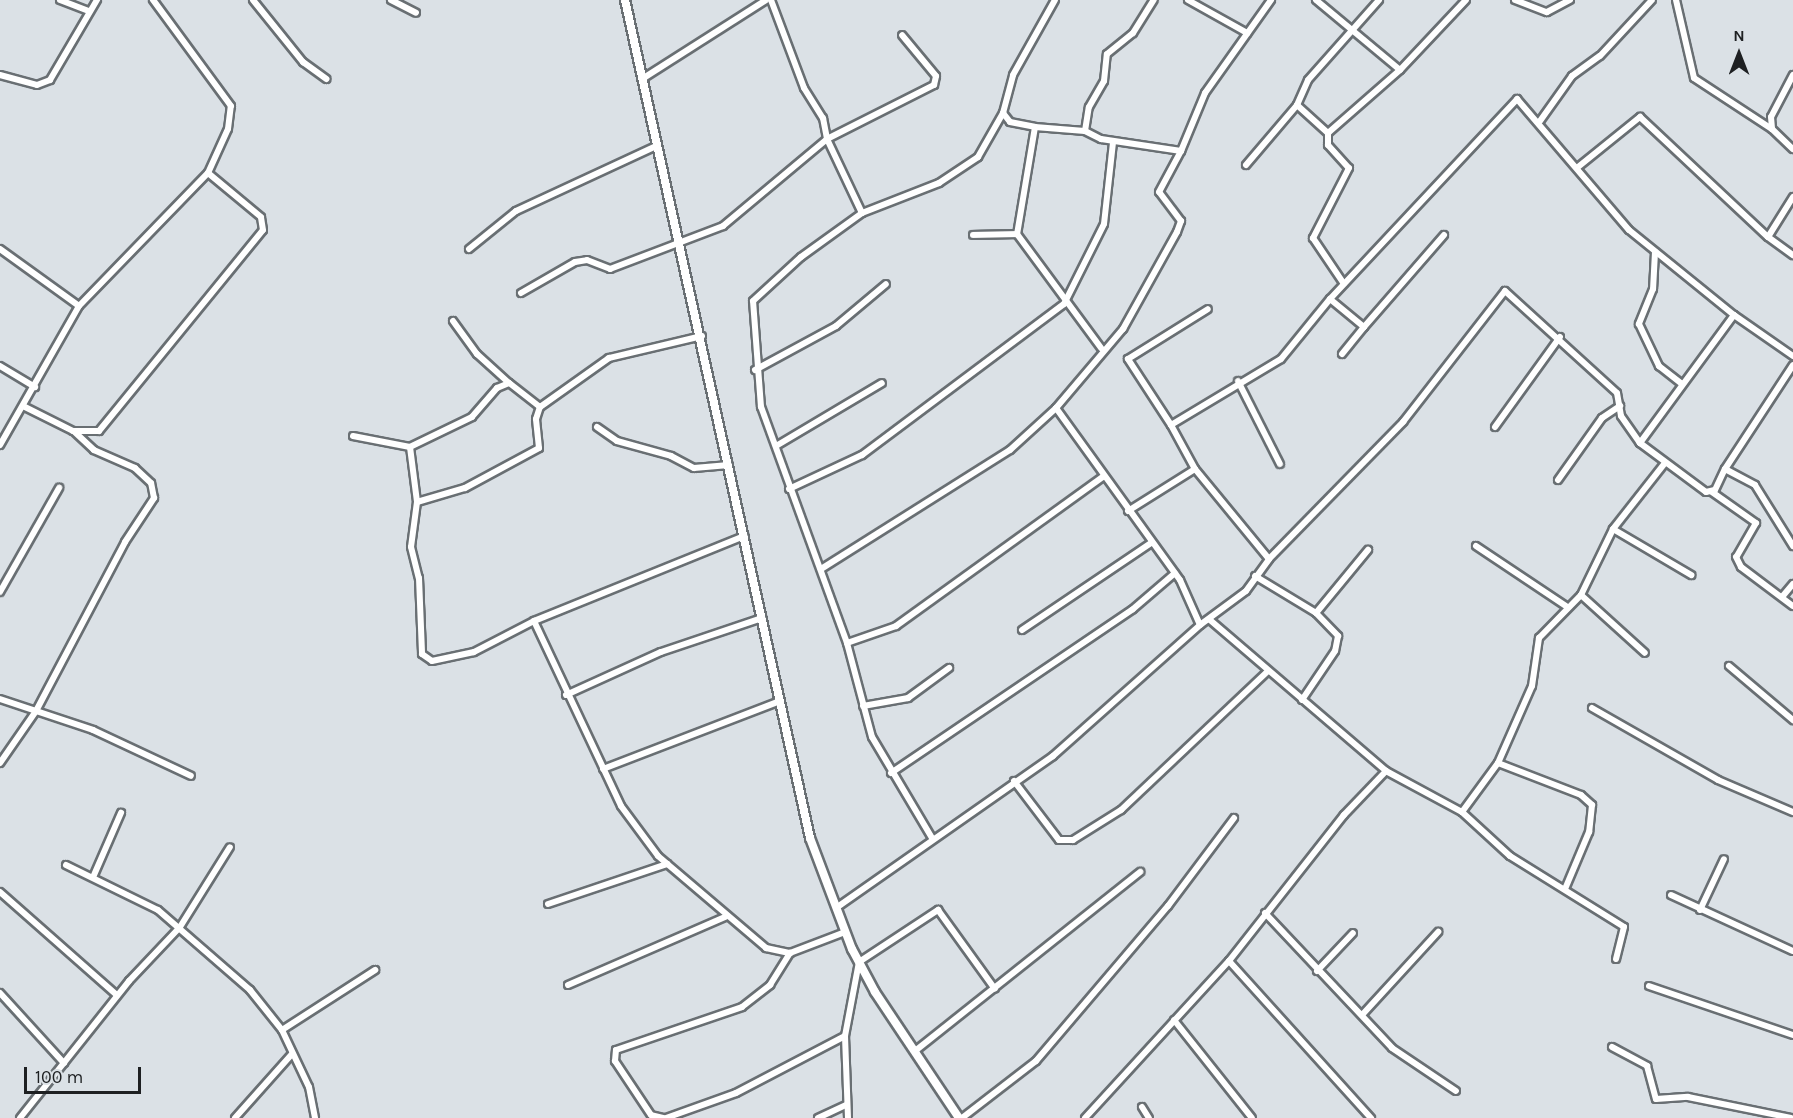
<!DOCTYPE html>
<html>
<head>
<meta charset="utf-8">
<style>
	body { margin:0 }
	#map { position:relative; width:1793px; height:1118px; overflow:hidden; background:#dbe1e6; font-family:Karla,sans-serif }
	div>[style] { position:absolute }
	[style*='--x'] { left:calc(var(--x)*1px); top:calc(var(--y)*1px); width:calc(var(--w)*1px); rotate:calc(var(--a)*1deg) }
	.roads { filter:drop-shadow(2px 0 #696f73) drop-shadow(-2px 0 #696f73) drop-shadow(0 2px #696f73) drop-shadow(0 -2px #696f73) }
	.minor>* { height:6px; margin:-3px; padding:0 3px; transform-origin:3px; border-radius:3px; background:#fff }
	.tertiary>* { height:8px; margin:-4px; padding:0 4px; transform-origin:4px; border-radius:4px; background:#fff }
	span { translate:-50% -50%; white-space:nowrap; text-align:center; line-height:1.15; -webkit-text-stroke:4.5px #dbe1e6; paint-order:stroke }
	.north { position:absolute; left:1709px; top:24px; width:60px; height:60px; -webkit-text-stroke:4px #dbe1e6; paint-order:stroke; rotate:0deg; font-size:16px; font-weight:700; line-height:24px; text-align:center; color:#1e2022 }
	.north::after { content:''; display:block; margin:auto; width:21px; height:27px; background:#1e2022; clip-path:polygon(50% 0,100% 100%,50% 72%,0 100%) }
	.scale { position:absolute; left:24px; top:1067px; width:117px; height:27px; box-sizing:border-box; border:3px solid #1e2022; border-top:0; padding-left:8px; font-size:18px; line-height:21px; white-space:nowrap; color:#1e2022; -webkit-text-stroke:4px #dbe1e6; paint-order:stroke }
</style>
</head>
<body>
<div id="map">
	<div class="roads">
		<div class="minor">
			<i style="--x:60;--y:0;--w:30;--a:21"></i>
			<i style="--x:253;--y:0;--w:80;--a:51.1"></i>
			<i style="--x:303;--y:62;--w:29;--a:36"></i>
			<i style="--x:391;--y:0;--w:28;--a:27"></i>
			<i style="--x:771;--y:0;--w:94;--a:69.4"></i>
			<i style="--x:804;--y:88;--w:36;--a:58"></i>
			<i style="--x:823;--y:118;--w:21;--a:79"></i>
			<i style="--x:827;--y:139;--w:82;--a:64.7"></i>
			<i style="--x:1188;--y:0;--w:68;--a:29.2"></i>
			<i style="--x:1316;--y:0;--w:109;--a:39.8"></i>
			<i style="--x:1515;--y:0;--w:34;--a:21"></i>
			<i style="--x:1547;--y:12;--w:26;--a:-28"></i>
			<i style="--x:1676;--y:0;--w:80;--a:77"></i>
			<i style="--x:1694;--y:78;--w:93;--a:33.2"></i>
			<i style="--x:0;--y:75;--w:38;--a:15"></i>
			<i style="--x:37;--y:85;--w:14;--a:-21"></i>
			<i style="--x:50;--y:80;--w:93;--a:-59.6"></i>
			<i style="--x:1793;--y:75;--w:47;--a:117.6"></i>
			<i style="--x:1771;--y:117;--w:12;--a:85"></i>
			<i style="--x:1772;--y:129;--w:29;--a:44"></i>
			<i style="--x:642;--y:79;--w:147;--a:-32.5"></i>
			<i style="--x:1297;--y:105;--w:42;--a:42.1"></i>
			<i style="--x:1328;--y:133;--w:12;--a:90"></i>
			<i style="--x:1328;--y:145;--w:31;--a:48"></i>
			<i style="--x:1349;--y:168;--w:79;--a:117.2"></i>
			<i style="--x:1313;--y:238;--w:55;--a:56"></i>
			<i style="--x:1003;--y:113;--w:11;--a:52"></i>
			<i style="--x:1010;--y:122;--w:25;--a:11"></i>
			<i style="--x:1035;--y:127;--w:50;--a:4.6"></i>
			<i style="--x:1085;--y:131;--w:18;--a:27"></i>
			<i style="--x:1101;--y:139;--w:81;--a:8.5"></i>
			<i style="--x:1181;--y:151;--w:63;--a:-67.5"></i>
			<i style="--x:1205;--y:93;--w:114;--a:-54.6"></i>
			<i style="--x:1540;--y:121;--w:55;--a:-54.6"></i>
			<i style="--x:1572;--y:76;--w:34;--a:-36"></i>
			<i style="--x:1600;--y:56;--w:76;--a:-47.1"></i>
			<i style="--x:1035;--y:127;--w:109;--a:99.5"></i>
			<i style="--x:1017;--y:234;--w:142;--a:53.6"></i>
			<i style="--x:1085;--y:131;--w:24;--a:-81"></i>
			<i style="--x:1089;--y:107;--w:30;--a:-60"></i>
			<i style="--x:1104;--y:81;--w:27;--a:-84"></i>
			<i style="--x:1107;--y:54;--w:33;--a:-39"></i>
			<i style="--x:1133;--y:33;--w:39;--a:-58"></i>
			<i style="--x:1328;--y:133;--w:96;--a:-41.2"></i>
			<i style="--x:1400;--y:70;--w:96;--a:-46.7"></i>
			<i style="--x:1246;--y:165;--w:79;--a:-49.6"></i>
			<i style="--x:1297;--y:105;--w:27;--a:-66"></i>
			<i style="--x:1308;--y:80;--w:107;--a:-48.4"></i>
			<i style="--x:1578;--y:167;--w:80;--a:-38.9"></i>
			<i style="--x:1640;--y:117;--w:175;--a:43.2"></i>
			<i style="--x:1793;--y:197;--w:47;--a:122"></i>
			<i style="--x:1768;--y:237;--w:31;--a:36"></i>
			<i style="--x:973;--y:235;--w:44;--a:-1.3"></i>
			<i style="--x:0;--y:249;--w:97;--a:35.8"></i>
			<i style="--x:469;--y:249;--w:60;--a:-39"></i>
			<i style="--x:516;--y:211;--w:154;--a:-24.9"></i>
			<i style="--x:1655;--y:252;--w:37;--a:93"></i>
			<i style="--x:1653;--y:289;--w:38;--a:112"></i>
			<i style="--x:1639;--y:324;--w:47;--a:64.5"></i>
			<i style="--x:1659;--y:366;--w:29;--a:38"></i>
			<i style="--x:521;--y:293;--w:62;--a:-29.9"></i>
			<i style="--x:575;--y:262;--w:12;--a:-9"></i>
			<i style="--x:587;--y:260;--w:25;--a:21"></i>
			<i style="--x:610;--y:269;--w:121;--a:-20.8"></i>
			<i style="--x:723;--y:226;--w:136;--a:-39.9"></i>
			<i style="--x:827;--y:139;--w:120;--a:-26.8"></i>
			<i style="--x:934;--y:85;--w:9;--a:-77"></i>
			<i style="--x:936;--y:76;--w:53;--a:-129.7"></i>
			<i style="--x:1330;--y:299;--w:44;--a:39.5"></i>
			<i style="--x:1364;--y:327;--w:122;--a:-49"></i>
			<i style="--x:1734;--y:315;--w:72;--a:34.8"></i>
			<i style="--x:453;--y:321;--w:41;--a:54"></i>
			<i style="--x:477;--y:354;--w:43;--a:42.2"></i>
			<i style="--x:702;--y:336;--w:96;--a:166.7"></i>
			<i style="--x:609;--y:358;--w:85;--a:144.6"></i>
			<i style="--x:540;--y:407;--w:39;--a:-142"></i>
			<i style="--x:509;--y:383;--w:13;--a:157"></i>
			<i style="--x:497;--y:388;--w:38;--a:131"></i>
			<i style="--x:472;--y:417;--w:69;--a:154.2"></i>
			<i style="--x:410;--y:447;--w:55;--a:82.7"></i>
			<i style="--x:417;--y:502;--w:45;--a:97.6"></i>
			<i style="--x:411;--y:547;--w:32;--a:76"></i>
			<i style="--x:419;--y:578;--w:76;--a:87.7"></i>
			<i style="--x:422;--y:654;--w:12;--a:35"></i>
			<i style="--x:432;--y:661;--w:43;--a:-12.1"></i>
			<i style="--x:474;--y:652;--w:68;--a:-27.3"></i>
			<i style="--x:534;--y:621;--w:227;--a:-22"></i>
			<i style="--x:1342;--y:354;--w:35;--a:-51"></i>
			<i style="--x:0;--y:366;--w:41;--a:31"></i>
			<i style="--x:755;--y:370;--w:92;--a:-28.5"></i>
			<i style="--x:836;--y:326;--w:65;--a:-40"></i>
			<i style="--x:1238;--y:381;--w:93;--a:63.2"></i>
			<i style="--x:25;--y:407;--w:54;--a:26.6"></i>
			<i style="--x:73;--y:431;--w:26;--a:0"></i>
			<i style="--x:99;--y:431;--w:259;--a:-50.8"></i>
			<i style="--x:263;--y:230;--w:13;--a:-99"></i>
			<i style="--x:261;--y:217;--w:69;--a:-140.3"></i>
			<i style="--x:1056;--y:408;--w:212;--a:54.2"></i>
			<i style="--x:1180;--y:580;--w:49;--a:66"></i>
			<i style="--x:1171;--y:425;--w:79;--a:-123.1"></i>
			<i style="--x:1128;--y:359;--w:94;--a:-32"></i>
			<i style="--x:597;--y:427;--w:24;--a:35"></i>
			<i style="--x:617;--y:441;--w:56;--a:15.5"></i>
			<i style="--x:671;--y:456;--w:26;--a:28"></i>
			<i style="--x:694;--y:468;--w:35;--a:-5"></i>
			<i style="--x:1495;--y:427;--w:111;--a:-54.2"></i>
			<i style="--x:353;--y:436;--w:58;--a:10.9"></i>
			<i style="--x:0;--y:445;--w:160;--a:-60.4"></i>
			<i style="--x:79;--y:306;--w:185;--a:-45.9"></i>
			<i style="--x:208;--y:173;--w:48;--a:-65.6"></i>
			<i style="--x:228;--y:129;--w:23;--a:-83"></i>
			<i style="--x:231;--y:106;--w:132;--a:-126.3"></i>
			<i style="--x:776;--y:446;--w:123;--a:-30.7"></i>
			<i style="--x:1725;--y:469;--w:124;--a:-56.8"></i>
			<i style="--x:1558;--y:480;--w:76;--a:-54.6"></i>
			<i style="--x:1602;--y:418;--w:22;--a:-34"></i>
			<i style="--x:789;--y:489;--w:81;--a:-25"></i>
			<i style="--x:862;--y:455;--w:252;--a:-36.8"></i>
			<i style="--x:1064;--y:304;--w:89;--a:-63.4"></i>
			<i style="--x:1104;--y:224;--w:82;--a:-83.7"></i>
			<i style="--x:1712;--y:492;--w:54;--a:35.2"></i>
			<i style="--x:1756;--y:523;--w:39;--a:120"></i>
			<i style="--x:1736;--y:557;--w:11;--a:63"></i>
			<i style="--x:1741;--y:567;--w:65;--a:36.9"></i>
			<i style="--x:417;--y:502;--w:50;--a:-16.3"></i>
			<i style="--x:465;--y:488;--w:84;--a:-28.4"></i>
			<i style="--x:539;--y:448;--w:29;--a:-96"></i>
			<i style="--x:536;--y:419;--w:13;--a:-72"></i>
			<i style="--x:1128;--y:511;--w:79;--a:-32.1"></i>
			<i style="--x:1613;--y:529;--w:91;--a:30.5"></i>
			<i style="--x:1476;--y:546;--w:108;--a:33.7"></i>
			<i style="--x:1269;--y:559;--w:117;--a:-129.4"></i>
			<i style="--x:1195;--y:469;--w:50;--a:-118.6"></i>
			<i style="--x:1171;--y:425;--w:128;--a:-31"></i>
			<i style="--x:1281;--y:359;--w:77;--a:-50.8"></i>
			<i style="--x:1330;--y:299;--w:274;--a:-46.9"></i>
			<i style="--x:1517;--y:99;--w:172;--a:49.5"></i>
			<i style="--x:1629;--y:230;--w:135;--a:39"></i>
			<i style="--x:1734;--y:315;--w:159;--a:126.3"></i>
			<i style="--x:821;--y:569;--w:223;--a:-32.2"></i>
			<i style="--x:1010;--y:450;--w:62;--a:-42.4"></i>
			<i style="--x:1056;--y:408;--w:104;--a:-49.7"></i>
			<i style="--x:1123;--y:329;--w:111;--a:-60.9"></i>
			<i style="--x:1177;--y:232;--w:12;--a:-70"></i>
			<i style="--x:1181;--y:221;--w:36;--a:-127"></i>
			<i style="--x:1159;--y:192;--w:47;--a:-61.8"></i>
			<i style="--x:1255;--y:576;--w:71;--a:31.2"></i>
			<i style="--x:1316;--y:613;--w:32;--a:46"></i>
			<i style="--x:1338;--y:636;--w:15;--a:101"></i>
			<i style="--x:1335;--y:651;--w:59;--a:124"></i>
			<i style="--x:0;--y:592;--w:120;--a:-60.4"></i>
			<i style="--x:1581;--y:595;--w:86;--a:42.2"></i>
			<i style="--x:1782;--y:597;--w:17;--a:-50"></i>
			<i style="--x:1316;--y:613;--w:82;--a:-50.5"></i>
			<i style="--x:1210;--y:620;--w:232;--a:40.6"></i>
			<i style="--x:1386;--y:771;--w:86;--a:28.3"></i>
			<i style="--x:1462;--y:812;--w:65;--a:42.5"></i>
			<i style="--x:1510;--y:856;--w:134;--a:31.9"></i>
			<i style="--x:1624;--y:927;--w:33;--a:104"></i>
			<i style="--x:534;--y:621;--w:204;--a:64.8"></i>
			<i style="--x:621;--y:806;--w:62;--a:53.5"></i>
			<i style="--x:658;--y:856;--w:142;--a:40.4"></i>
			<i style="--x:766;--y:948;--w:25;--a:12"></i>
			<i style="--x:790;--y:953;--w:59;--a:-20.9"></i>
			<i style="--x:1022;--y:630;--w:156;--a:-34"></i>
			<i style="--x:847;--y:643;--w:52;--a:-19.1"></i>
			<i style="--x:896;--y:626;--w:256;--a:-35.8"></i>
			<i style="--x:1729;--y:666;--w:84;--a:40.2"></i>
			<i style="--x:566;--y:695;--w:104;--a:-24.4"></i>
			<i style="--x:661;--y:652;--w:107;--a:-18.6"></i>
			<i style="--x:0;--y:699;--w:98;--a:18.4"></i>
			<i style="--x:93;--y:730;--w:108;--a:25.1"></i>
			<i style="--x:863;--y:706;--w:46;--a:-10.1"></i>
			<i style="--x:908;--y:698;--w:51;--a:-36.2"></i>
			<i style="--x:1592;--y:708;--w:145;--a:29.7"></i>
			<i style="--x:1718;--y:780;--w:82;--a:23.1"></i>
			<i style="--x:0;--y:763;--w:63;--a:-55.3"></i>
			<i style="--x:36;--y:711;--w:191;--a:-62.2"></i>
			<i style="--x:125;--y:542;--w:53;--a:-56.6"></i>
			<i style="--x:154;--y:498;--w:15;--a:-101"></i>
			<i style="--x:151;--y:483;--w:22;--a:-137"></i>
			<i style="--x:135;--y:468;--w:45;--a:-156.3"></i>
			<i style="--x:94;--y:450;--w:26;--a:-137"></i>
			<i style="--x:1498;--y:763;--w:89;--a:21.1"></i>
			<i style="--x:1581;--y:795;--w:15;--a:42"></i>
			<i style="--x:1592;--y:805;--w:27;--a:96"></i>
			<i style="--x:1589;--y:832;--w:62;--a:112.8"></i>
			<i style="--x:603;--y:769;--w:190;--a:-21"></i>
			<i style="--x:891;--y:773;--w:292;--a:-34.1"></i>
			<i style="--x:1133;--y:609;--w:55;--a:-40.6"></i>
			<i style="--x:1014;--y:781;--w:74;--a:52.7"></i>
			<i style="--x:1059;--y:840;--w:14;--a:0"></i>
			<i style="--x:1073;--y:840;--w:57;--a:-32"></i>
			<i style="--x:1121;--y:810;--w:202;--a:-43.4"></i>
			<i style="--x:1462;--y:812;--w:61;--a:-53.7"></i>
			<i style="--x:1498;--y:763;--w:84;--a:-66.2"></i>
			<i style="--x:1532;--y:686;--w:49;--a:-81.7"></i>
			<i style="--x:1539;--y:638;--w:60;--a:-45.7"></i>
			<i style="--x:1581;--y:595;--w:73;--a:-64.1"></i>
			<i style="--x:1613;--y:529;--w:84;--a:-51.8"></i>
			<i style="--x:932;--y:838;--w:117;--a:-120.7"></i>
			<i style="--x:872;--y:737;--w:97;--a:-104.9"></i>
			<i style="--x:847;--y:643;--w:251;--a:-110"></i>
			<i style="--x:761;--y:407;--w:106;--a:-94.3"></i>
			<i style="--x:753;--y:301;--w:65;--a:-42.5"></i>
			<i style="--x:801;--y:257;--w:75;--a:-35.8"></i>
			<i style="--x:862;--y:213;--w:83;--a:-21.3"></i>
			<i style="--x:939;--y:183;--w:47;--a:-33.7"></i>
			<i style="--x:978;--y:157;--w:51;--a:-60.4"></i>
			<i style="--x:1003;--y:113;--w:39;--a:-75"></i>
			<i style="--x:1013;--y:75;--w:86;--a:-60.8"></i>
			<i style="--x:66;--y:865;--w:102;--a:26.1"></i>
			<i style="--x:158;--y:910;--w:122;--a:41"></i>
			<i style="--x:250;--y:990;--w:51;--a:51.3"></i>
			<i style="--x:282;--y:1030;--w:63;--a:64.7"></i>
			<i style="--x:309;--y:1087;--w:32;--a:79"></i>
			<i style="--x:94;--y:875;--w:68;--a:-66.5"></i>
			<i style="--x:0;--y:892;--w:156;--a:41.4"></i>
			<i style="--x:1671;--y:895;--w:134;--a:24.7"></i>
			<i style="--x:548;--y:904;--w:126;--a:-18.6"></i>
			<i style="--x:836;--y:908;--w:265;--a:-35"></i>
			<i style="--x:1053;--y:756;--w:197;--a:-41.7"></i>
			<i style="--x:1200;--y:625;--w:57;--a:-36.5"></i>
			<i style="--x:1246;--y:591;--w:39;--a:-54"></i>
			<i style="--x:1269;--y:559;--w:192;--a:-45.6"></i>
			<i style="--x:1403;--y:422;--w:166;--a:-52.1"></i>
			<i style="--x:1505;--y:291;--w:151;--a:42.3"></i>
			<i style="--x:1617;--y:393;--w:23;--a:80"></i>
			<i style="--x:1621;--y:416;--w:33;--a:55"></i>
			<i style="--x:1640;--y:443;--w:82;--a:36.6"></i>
			<i style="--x:1706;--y:492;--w:9;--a:-13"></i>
			<i style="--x:1715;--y:490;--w:23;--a:-65"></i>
			<i style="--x:1725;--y:469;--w:34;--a:28"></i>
			<i style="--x:1755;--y:485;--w:72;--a:58.1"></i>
			<i style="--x:1700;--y:910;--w:56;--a:-64.8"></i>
			<i style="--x:1265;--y:913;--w:185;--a:46.7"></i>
			<i style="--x:1392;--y:1048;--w:77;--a:33.9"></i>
			<i style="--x:1229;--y:961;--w:212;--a:47.9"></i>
			<i style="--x:1317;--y:971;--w:52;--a:-46.5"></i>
			<i style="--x:568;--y:985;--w:171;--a:-23.4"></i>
			<i style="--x:1649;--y:986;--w:152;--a:18.8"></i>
			<i style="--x:0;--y:993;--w:95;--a:47.6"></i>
			<i style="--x:1362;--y:1015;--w:113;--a:-47.5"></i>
			<i style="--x:1174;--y:1020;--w:125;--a:51.5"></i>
			<i style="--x:282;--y:1030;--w:111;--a:-32.8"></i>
			<i style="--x:1612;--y:1047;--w:40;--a:28"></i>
			<i style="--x:1647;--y:1066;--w:34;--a:75"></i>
			<i style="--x:1656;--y:1099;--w:32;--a:-4"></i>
			<i style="--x:1688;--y:1097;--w:105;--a:11.5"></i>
			<i style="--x:915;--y:1051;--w:288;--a:-38.5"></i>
			<i style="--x:1142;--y:1107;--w:13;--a:58"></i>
			<i style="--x:20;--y:1118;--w:175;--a:-51.5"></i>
			<i style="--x:129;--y:981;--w:74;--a:-46.6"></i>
			<i style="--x:180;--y:927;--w:94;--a:-58"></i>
			<i style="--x:235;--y:1118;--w:86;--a:-48.3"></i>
			<i style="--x:663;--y:1118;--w:12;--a:-166"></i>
			<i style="--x:651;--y:1115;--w:65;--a:-123.7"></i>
			<i style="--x:615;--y:1061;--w:11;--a:-85"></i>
			<i style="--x:616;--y:1050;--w:133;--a:-18.8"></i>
			<i style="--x:742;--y:1007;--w:36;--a:-38"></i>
			<i style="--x:770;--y:985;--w:38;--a:-58"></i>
			<i style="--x:666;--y:1118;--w:74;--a:-19.7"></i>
			<i style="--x:736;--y:1093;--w:123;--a:-27.6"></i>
			<i style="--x:818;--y:1118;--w:31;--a:-25"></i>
			<i style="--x:848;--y:1118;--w:82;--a:-92.1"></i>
			<i style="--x:845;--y:1036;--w:75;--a:-79.3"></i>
			<i style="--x:859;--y:962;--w:95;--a:-33.4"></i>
			<i style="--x:938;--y:910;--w:97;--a:54.2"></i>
			<i style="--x:962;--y:1118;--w:93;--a:-37.6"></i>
			<i style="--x:1036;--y:1061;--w:204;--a:-49.6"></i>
			<i style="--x:1168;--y:906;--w:110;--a:-53.1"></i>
			<i style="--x:1085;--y:1118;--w:213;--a:-47.5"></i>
			<i style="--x:1229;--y:961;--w:186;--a:-51.8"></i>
			<i style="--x:1344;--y:815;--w:61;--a:-46.3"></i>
		</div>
		<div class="tertiary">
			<i style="--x:625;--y:0;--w:858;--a:77.55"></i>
			<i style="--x:810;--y:838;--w:119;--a:69.3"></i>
			<i style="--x:852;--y:949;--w:49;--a:61.9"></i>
			<i style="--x:875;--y:992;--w:151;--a:56.3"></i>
		</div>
	</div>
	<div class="north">N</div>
	<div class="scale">100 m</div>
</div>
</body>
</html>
